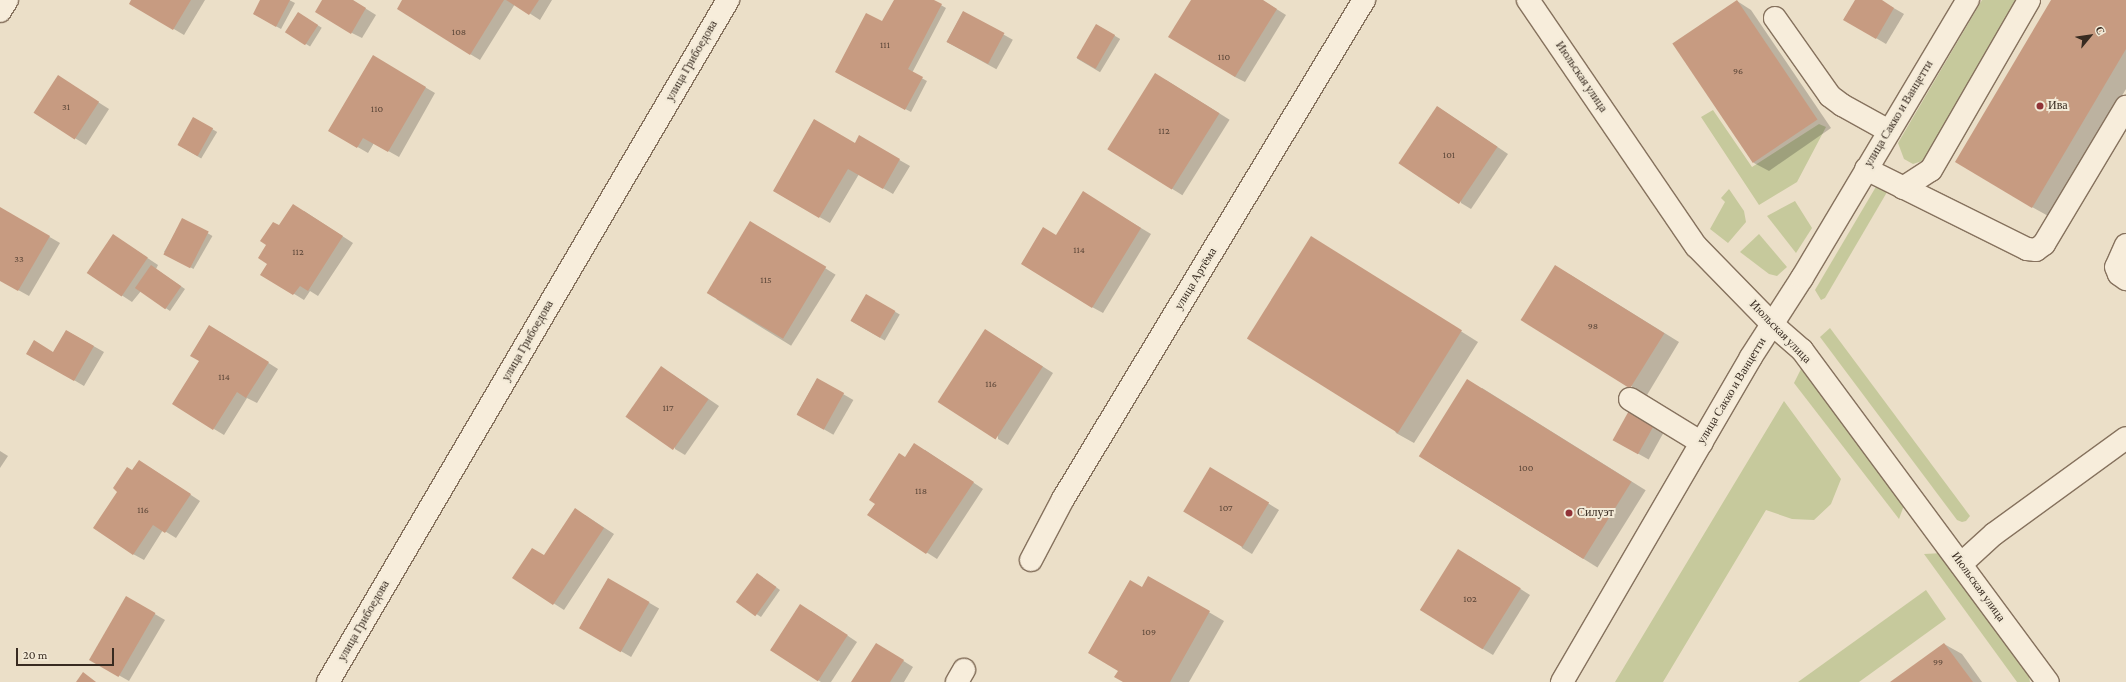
<!DOCTYPE html>
<html>
<head>
<meta charset="utf-8">
<style>
	body { margin:0 }
	#map { position:relative; width:2126px; height:682px; overflow:hidden; background:#ebdfc8; font-family:"Crimson Pro",serif }
	div>[style] { position:absolute }
	[style*='--x'] { left:calc(var(--x)*1px); top:calc(var(--y)*1px); width:calc(var(--w)*1px); rotate:calc(var(--a)*1deg) }
	.green>* { inset:0; background:#c6c99c }
	.shadow>* { inset:0; background:#0003; transform-origin:0 0 }
	.building>* { inset:0; background:#c79b81; transform-origin:0 0 }
	.roads { filter:drop-shadow(1px 0 #86725e) drop-shadow(-1px 0 #86725e) drop-shadow(0 1px #86725e) drop-shadow(0 -1px #86725e) }
	.minor>* { height:22px; margin:-11px; padding:0 11px; transform-origin:11px; border-radius:11px; background:#f7eddb }
	.dots>* { width:11px; height:11px; translate:-50% -50%; box-sizing:border-box; border:2px solid #f3ead7; border-radius:50% }
	span { translate:-50% -50%; white-space:nowrap; text-align:center; line-height:1.15; -webkit-text-stroke:4px #f3ead7; paint-order:stroke }
	.number-label { font-size:10px; color:#5c4739 }
	.number-label span { -webkit-text-stroke-width:0 }
	.street-label { font-size:12px; color:#382b21 }
	.poi-label { font-size:12px; color:#382b21 }
	.left { translate:0 -50%; text-align:left }
	.north { position:absolute; left:2070px; top:16px; width:40px; height:40px; -webkit-text-stroke:3px #f3ead7; paint-order:stroke; rotate:61deg; font-size:11px; font-weight:700; line-height:16px; text-align:center; color:#382b21 }
	.north::after { content:''; display:block; margin:auto; width:14px; height:18px; background:#382b21; clip-path:polygon(50% 0,100% 100%,50% 72%,0 100%) }
	.scale { position:absolute; left:16px; top:648px; width:98px; height:18px; box-sizing:border-box; border:2px solid #382b21; border-top:0; padding-left:5px; font-size:12px; line-height:14px; white-space:nowrap; color:#382b21; -webkit-text-stroke:3px #f3ead7; paint-order:stroke }
</style>
</head>
<body>
<div id="map">
	<div class="green">
		<i style="clip-path:polygon(1982px 0,2021px 0,1925px 160px,1913px 164px,1904px 159px,1898px 143px)"></i>
		<i style="clip-path:polygon(1713px 110px,1752px 167px,1819px 124px,1826px 127px,1797px 182px,1759px 205px,1701px 117px)"></i>
		<i style="clip-path:polygon(1877px 185px,1890px 187px,1825px 298px,1821px 300px,1815px 290px)"></i>
		<i style="clip-path:polygon(1729px 189px,1744px 211px,1746px 222px,1728px 243px,1710px 229px,1725px 202px,1721px 198px)"></i>
		<i style="clip-path:polygon(1795px 201px,1812px 228px,1796px 253px,1767px 216px)"></i>
		<i style="clip-path:polygon(1759px 234px,1787px 267px,1777px 276px,1769px 274px,1740px 252px)"></i>
		<i style="clip-path:polygon(1830px 328px,1970px 516px,1966px 521px,1962px 522px,1957px 520px,1820px 337px)"></i>
		<i style="clip-path:polygon(1803px 365px,1906px 500px,1899px 519px,1794px 383px)"></i>
		<i style="clip-path:polygon(1784px 401px,1841px 479px,1831px 504px,1814px 520px,1792px 519px,1766px 510px,1663px 682px,1615px 682px)"></i>
		<i style="clip-path:polygon(1943px 553px,2028px 671px,2030px 682px,2017px 682px,1924px 554px)"></i>
		<i style="clip-path:polygon(1926px 590px,1946px 619px,1859px 682px,1798px 682px)"></i>
	</div>
	<div class="shadow">
		<i style="clip-path:polygon(132px 0,205px 0,184px 35px,130px 3px)"></i>
		<i style="clip-path:polygon(261px 0,289px 0,295px 3px,281px 29px,254px 14px)"></i>
		<i style="clip-path:polygon(323px 0,352px 0,376px 15px,362px 38px,352px 33px)"></i>
		<i style="clip-path:polygon(403px 0,552px 0,540px 20px,515px 4px,480px 60px,470px 54px)"></i>
		<i style="clip-path:polygon(895px 0,932px 0,946px 8px,912px 73px,927px 81px,911px 112px,836px 72px,883px 23px)"></i>
		<i style="clip-path:polygon(1192px 0,1262px 0,1286px 15px,1245px 82px,1235px 77px)"></i>
		<i style="clip-path:polygon(1856px 0,1880px 0,1904px 14px,1886px 44px,1844px 19px)"></i>
		<i style="clip-path:polygon(2052px 0,2126px 0,2126px 89px,2050px 217px,2032px 207px)"></i>
		<i style="clip-path:polygon(1737px 1px,1751px 10px,1831px 128px,1769px 171px,1754px 163px)"></i>
		<i style="left:963px;top:12px;width:57px;height:34px;rotate:29deg"></i>
		<i style="left:298px;top:13px;width:28px;height:22px;rotate:32deg"></i>
		<i style="left:1097px;top:25px;width:27px;height:39px;rotate:31deg"></i>
		<i style="clip-path:polygon(373px 57px,435px 93px,399px 157px,374px 143px,368px 153px,330px 131px)"></i>
		<i style="left:1166px;top:80px;width:75px;height:89px;rotate:32deg"></i>
		<i style="clip-path:polygon(68px 83px,109px 109px,86px 145px,35px 113px)"></i>
		<i style="clip-path:polygon(1438px 107px,1508px 154px,1471px 209px,1461px 203px)"></i>
		<i style="left:194px;top:118px;width:27px;height:31px;rotate:31deg"></i>
		<i style="clip-path:polygon(859px 137px,910px 166px,893px 194px,859px 174px,830px 223px,774px 191px,855px 144px)"></i>
		<i style="clip-path:polygon(1093px 199px,1151px 234px,1103px 313px,1092px 307px,1056px 236px)"></i>
		<i style="clip-path:polygon(0 208px,60px 243px,29px 296px,0 280px)"></i>
		<i style="clip-path:polygon(304px 211px,353px 243px,318px 296px,310px 291px,304px 300px,262px 274px,269px 264px,279px 227px)"></i>
		<i style="left:183px;top:219px;width:34px;height:38px;rotate:30deg"></i>
		<i style="left:761px;top:228px;width:88px;height:84px;rotate:32deg"></i>
		<i style="clip-path:polygon(113px 235px,158px 265px,156px 269px,185px 289px,170px 311px,141px 291px,132px 302px,88px 273px)"></i>
		<i style="clip-path:polygon(1311px 237px,1478px 342px,1414px 443px,1396px 433px)"></i>
		<i style="clip-path:polygon(1569px 274px,1679px 342px,1647px 395px,1632px 387px)"></i>
		<i style="left:866px;top:295px;width:39px;height:30px;rotate:30deg"></i>
		<i style="clip-path:polygon(67px 331px,104px 352px,84px 386px,28px 353px,54px 353px)"></i>
		<i style="clip-path:polygon(220px 332px,278px 369px,257px 403px,247px 398px,224px 435px,214px 429px)"></i>
		<i style="clip-path:polygon(995px 336px,1053px 373px,1008px 445px,998px 439px)"></i>
		<i style="clip-path:polygon(672px 374px,719px 406px,685px 455px,675px 449px)"></i>
		<i style="left:817px;top:379px;width:42px;height:40px;rotate:30deg"></i>
		<i style="left:1482px;top:388px;width:193px;height:91px;rotate:32deg"></i>
		<i style="left:1632px;top:409px;width:39px;height:36px;rotate:29deg"></i>
		<i style="clip-path:polygon(925px 450px,983px 489px,937px 559px,868px 515px,906px 458px)"></i>
		<i style="clip-path:polygon(0 451px,8px 456px,0 468px)"></i>
		<i style="clip-path:polygon(149px 467px,200px 501px,176px 538px,163px 530px,144px 560px,133px 554px)"></i>
		<i style="clip-path:polygon(1221px 474px,1279px 510px,1252px 554px,1242px 548px)"></i>
		<i style="clip-path:polygon(585px 515px,614px 534px,564px 610px,514px 578px,544px 556px)"></i>
		<i style="clip-path:polygon(1469px 556px,1530px 595px,1493px 655px,1483px 649px)"></i>
		<i style="clip-path:polygon(762px 577px,780px 590px,761px 617px,738px 602px)"></i>
		<i style="clip-path:polygon(1149px 577px,1224px 621px,1189px 682px,1124px 682px,1142px 588px)"></i>
		<i style="left:608px;top:579px;width:59px;height:56px;rotate:30deg"></i>
		<i style="clip-path:polygon(136px 603px,165px 620px,129px 681px,90px 659px)"></i>
		<i style="clip-path:polygon(811px 611px,857px 642px,831px 682px,821px 682px,771px 649px)"></i>
		<i style="clip-path:polygon(1944px 644px,1962px 654px,1982px 682px,1892px 682px)"></i>
		<i style="clip-path:polygon(886px 650px,913px 667px,904px 682px,853px 682px)"></i>
	</div>
	<div class="building">
		<i style="clip-path:polygon(131px 0,191px 0,173px 30px,129px 4px)"></i>
		<i style="clip-path:polygon(260px 0,290px 0,276px 27px,253px 14px)"></i>
		<i style="clip-path:polygon(322px 0,353px 0,366px 8px,351px 34px,315px 12px)"></i>
		<i style="clip-path:polygon(402px 0,504px 0,470px 55px,397px 9px)"></i>
		<i style="clip-path:polygon(506px 0,539px 0,529px 15px)"></i>
		<i style="clip-path:polygon(894px 0,934px 0,942px 4px,908px 69px,923px 77px,905px 110px,835px 72px,866px 13px,882px 21px)"></i>
		<i style="clip-path:polygon(1191px 0,1263px 0,1277px 9px,1235px 77px,1168px 37px)"></i>
		<i style="left:1737px;top:0;width:144px;height:78px;rotate:56deg"></i>
		<i style="clip-path:polygon(1855px 0,1882px 0,1894px 8px,1876px 39px,1843px 20px)"></i>
		<i style="clip-path:polygon(2051px 0,2126px 0,2126px 49px,2032px 208px,1955px 162px)"></i>
		<i style="left:963px;top:11px;width:47px;height:35px;rotate:28deg"></i>
		<i style="left:298px;top:12px;width:24px;height:24px;rotate:33deg"></i>
		<i style="left:1096px;top:24px;width:22px;height:39px;rotate:30deg"></i>
		<i style="clip-path:polygon(373px 55px,426px 87px,388px 152px,363px 138px,357px 148px,328px 131px)"></i>
		<i style="left:1155px;top:73px;width:76px;height:90px;rotate:32deg"></i>
		<i style="left:58px;top:75px;width:49px;height:45px;rotate:33deg"></i>
		<i style="left:1437px;top:106px;width:73px;height:69px;rotate:34deg"></i>
		<i style="left:193px;top:117px;width:23px;height:32px;rotate:29deg"></i>
		<i style="clip-path:polygon(814px 119px,855px 143px,859px 135px,900px 159px,883px 189px,848px 169px,819px 218px,773px 191px)"></i>
		<i style="clip-path:polygon(1083px 191px,1141px 228px,1092px 308px,1021px 264px,1043px 227px,1056px 235px)"></i>
		<i style="clip-path:polygon(293px 204px,343px 236px,308px 291px,300px 286px,293px 295px,260px 275px,267px 264px,258px 258px,266px 245px,260px 241px,273px 222px,279px 225px)"></i>
		<i style="clip-path:polygon(0 207px,50px 236px,18px 291px,0 281px)"></i>
		<i style="left:182px;top:218px;width:30px;height:41px;rotate:27deg"></i>
		<i style="left:750px;top:221px;width:89px;height:84px;rotate:31deg"></i>
		<i style="left:113px;top:234px;width:42px;height:47px;rotate:34deg"></i>
		<i style="left:1311px;top:236px;width:178px;height:121px;rotate:32deg"></i>
		<i style="left:151px;top:265px;width:37px;height:28px;rotate:35deg"></i>
		<i style="left:1555px;top:265px;width:129px;height:65px;rotate:32deg"></i>
		<i style="left:866px;top:294px;width:34px;height:31px;rotate:30deg"></i>
		<i style="clip-path:polygon(209px 325px,269px 362px,246px 398px,237px 392px,213px 430px,172px 404px,199px 361px,190px 356px)"></i>
		<i style="left:985px;top:329px;width:69px;height:87px;rotate:33deg"></i>
		<i style="clip-path:polygon(66px 330px,94px 346px,74px 381px,26px 354px,34px 340px,53px 352px)"></i>
		<i style="left:661px;top:366px;width:58px;height:62px;rotate:35deg"></i>
		<i style="left:817px;top:378px;width:31px;height:42px;rotate:29deg"></i>
		<i style="left:1467px;top:379px;width:194px;height:91px;rotate:32deg"></i>
		<i style="left:1631px;top:407px;width:29px;height:38px;rotate:29deg"></i>
		<i style="clip-path:polygon(914px 443px,974px 482px,926px 554px,867px 515px,875px 504px,869px 500px,899px 453px,905px 457px)"></i>
		<i style="clip-path:polygon(139px 460px,191px 494px,165px 533px,153px 525px,133px 555px,93px 528px,117px 492px,113px 488px,127px 467px,132px 470px)"></i>
		<i style="left:1210px;top:467px;width:69px;height:52px;rotate:31deg"></i>
		<i style="clip-path:polygon(575px 508px,604px 528px,553px 605px,512px 578px,532px 548px,544px 555px)"></i>
		<i style="left:1458px;top:549px;width:74px;height:72px;rotate:32deg"></i>
		<i style="left:757px;top:573px;width:24px;height:36px;rotate:36deg"></i>
		<i style="clip-path:polygon(1148px 576px,1210px 611px,1170px 682px,1123px 682px,1114px 677px,1118px 671px,1088px 653px,1130px 580px,1142px 587px)"></i>
		<i style="left:608px;top:578px;width:48px;height:58px;rotate:30deg"></i>
		<i style="left:126px;top:596px;width:34px;height:74px;rotate:30deg"></i>
		<i style="left:800px;top:604px;width:57px;height:55px;rotate:33deg"></i>
		<i style="clip-path:polygon(876px 643px,904px 660px,890px 682px,851px 682px)"></i>
		<i style="clip-path:polygon(1944px 643px,1973px 682px,1890px 682px)"></i>
		<i style="clip-path:polygon(83px 672px,96px 682px,76px 682px)"></i>
	</div>
	<div class="roads">
		<div class="minor">
			<i style="--x:1528;--y:0;--w:298;--a:55.7"></i>
			<i style="--x:1696;--y:246;--w:109;--a:45.7"></i>
			<i style="--x:1772;--y:324;--w:40;--a:41"></i>
			<i style="--x:1802;--y:350;--w:413;--a:53.5"></i>
			<i style="--x:0;--y:11;--w:13;--a:-58"></i>
			<i style="--x:1775;--y:18;--w:95;--a:54.8"></i>
			<i style="--x:1830;--y:96;--w:15;--a:37"></i>
			<i style="--x:1842;--y:105;--w:54;--a:29"></i>
			<i style="--x:1866;--y:169;--w:180;--a:26.4"></i>
			<i style="--x:2027;--y:249;--w:9;--a:6"></i>
			<i style="--x:2036;--y:250;--w:10;--a:-37"></i>
			<i style="--x:2044;--y:244;--w:160;--a:-59.1"></i>
			<i style="--x:1903;--y:188;--w:33;--a:-33"></i>
			<i style="--x:1931;--y:170;--w:196;--a:-60"></i>
			<i style="--x:2126;--y:245;--w:24;--a:114"></i>
			<i style="--x:2116;--y:267;--w:8;--a:67"></i>
			<i style="--x:2119;--y:274;--w:9;--a:36"></i>
			<i style="--x:1630;--y:399;--w:84;--a:31.4"></i>
			<i style="--x:1031;--y:560;--w:69;--a:-62.3"></i>
			<i style="--x:1063;--y:499;--w:583;--a:-58.9"></i>
			<i style="--x:1961;--y:564;--w:45;--a:-42.3"></i>
			<i style="--x:1994;--y:534;--w:163;--a:-36"></i>
			<i style="--x:328;--y:682;--w:791;--a:-59.61"></i>
			<i style="--x:957;--y:682;--w:14;--a:-60"></i>
			<i style="--x:1562;--y:682;--w:376;--a:-59.8"></i>
			<i style="--x:1751;--y:357;--w:94;--a:-57.2"></i>
			<i style="--x:1802;--y:278;--w:324;--a:-59.2"></i>
		</div>
	</div>
	<div class="dots">
		<i style="left:2040px;top:106px;background:#913337"></i>
		<i style="left:1569px;top:513px;background:#913337"></i>
	</div>
	<div class="number-label">
		<span style="left:459px;top:32px">108</span>
		<span style="left:885px;top:45px">111</span>
		<span style="left:1224px;top:57px">110</span>
		<span style="left:1738px;top:71px">96</span>
		<span style="left:66px;top:107px">31</span>
		<span style="left:377px;top:109px">110</span>
		<span style="left:1164px;top:131px">112</span>
		<span style="left:1449px;top:155px">101</span>
		<span style="left:1079px;top:250px">114</span>
		<span style="left:298px;top:252px">112</span>
		<span style="left:19px;top:259px">33</span>
		<span style="left:766px;top:280px">115</span>
		<span style="left:1593px;top:326px">98</span>
		<span style="left:224px;top:377px">114</span>
		<span style="left:991px;top:384px">116</span>
		<span style="left:668px;top:408px">117</span>
		<span style="left:1526px;top:468px">100</span>
		<span style="left:921px;top:491px">118</span>
		<span style="left:1226px;top:508px">107</span>
		<span style="left:143px;top:510px">116</span>
		<span style="left:1470px;top:599px">102</span>
		<span style="left:1149px;top:632px">109</span>
		<span style="left:1938px;top:662px">99</span>
	</div>
	<div class="street-label">
		<span style="left:692px;top:61px;rotate:-60deg">улица Грибоедова</span>
		<span style="left:1581px;top:77px;rotate:56deg">Июльская улица</span>
		<span style="left:1899px;top:114px;rotate:-59deg">улица Сакко и Ванцетти</span>
		<span style="left:1196px;top:279px;rotate:-59deg">улица Артёма</span>
		<span style="left:1780px;top:332px;rotate:46deg">Июльская улица</span>
		<span style="left:528px;top:341px;rotate:-60deg">улица Грибоедова</span>
		<span style="left:1732px;top:391px;rotate:-59deg">улица Сакко и Ванцетти</span>
		<span style="left:1978px;top:587px;rotate:54deg">Июльская улица</span>
		<span style="left:364px;top:621px;rotate:-60deg">улица Грибоедова</span>
	</div>
	<div class="poi-label">
		<span class="left" style="left:2048px;top:106px">Ива</span>
		<span class="left" style="left:1577px;top:513px">Силуэт</span>
	</div>
	<div class="north">С</div>
	<div class="scale">20 m</div>
</div>
</body>
</html>
